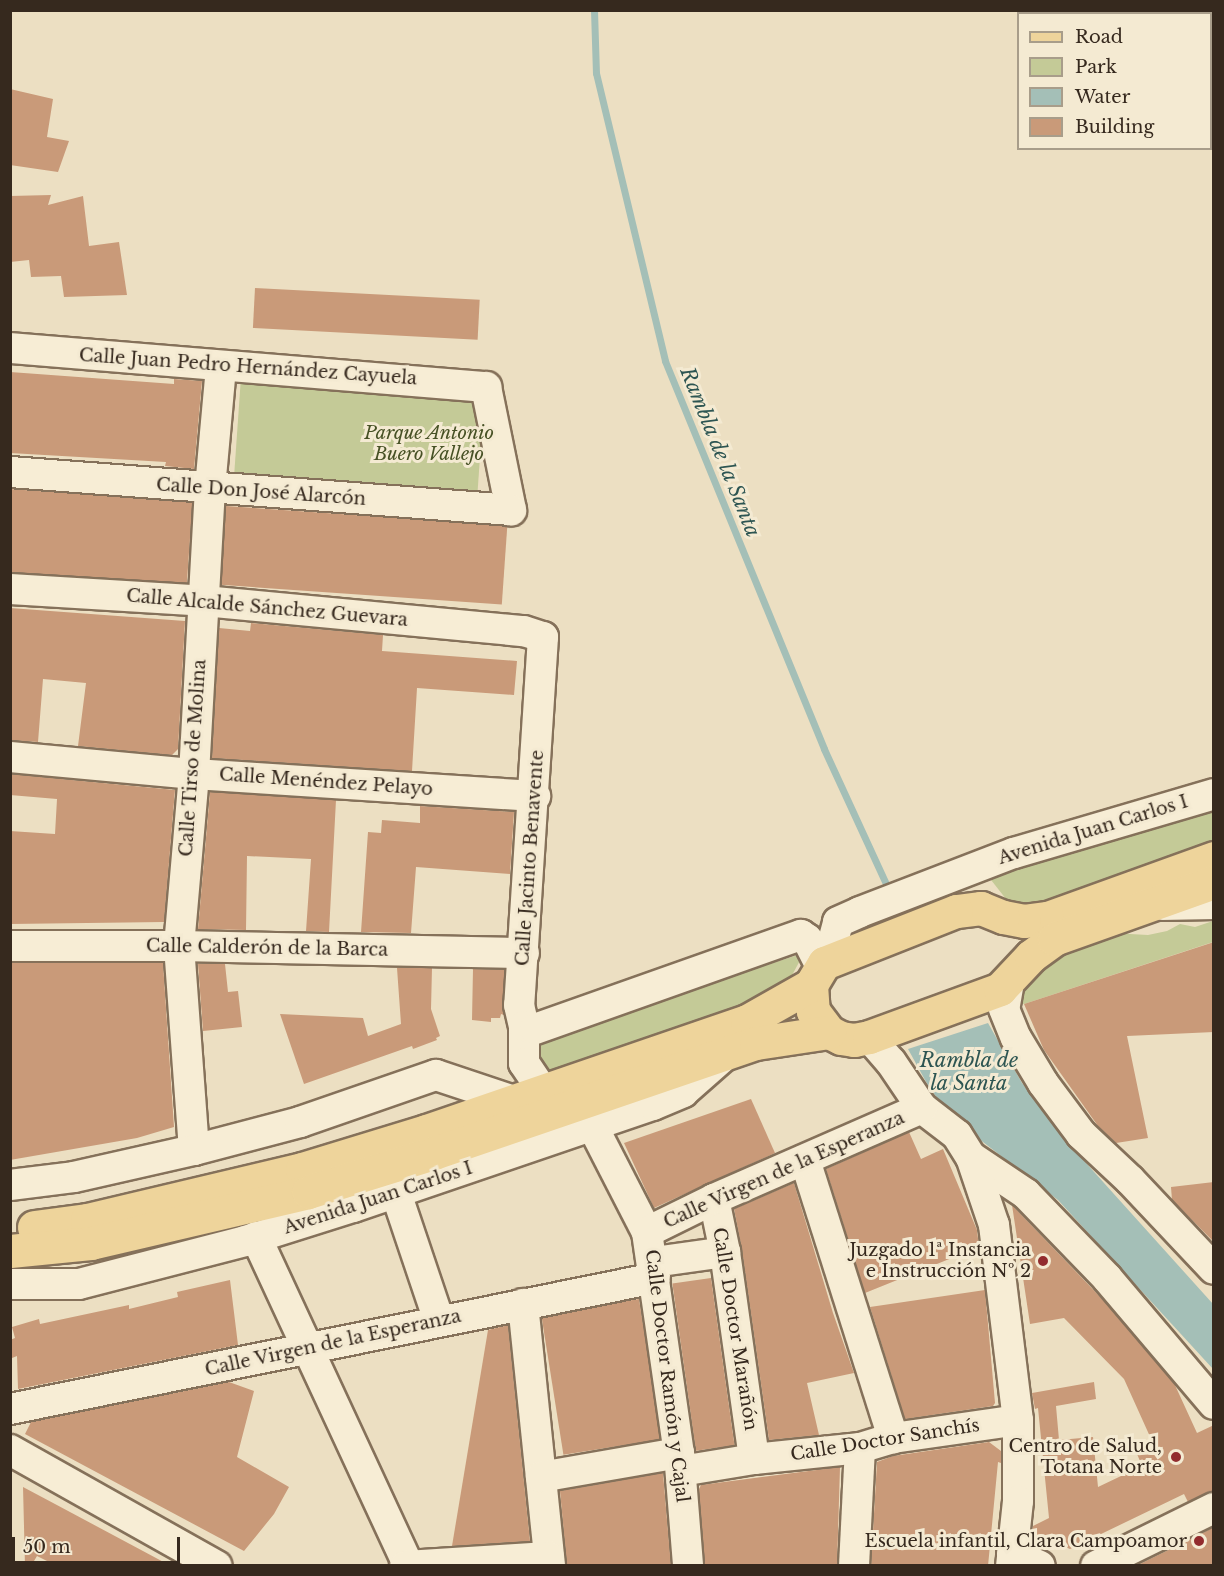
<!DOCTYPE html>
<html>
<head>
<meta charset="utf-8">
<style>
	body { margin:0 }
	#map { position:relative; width:1224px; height:1576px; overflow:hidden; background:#ecdfc2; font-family:"Libre Baskerville",serif }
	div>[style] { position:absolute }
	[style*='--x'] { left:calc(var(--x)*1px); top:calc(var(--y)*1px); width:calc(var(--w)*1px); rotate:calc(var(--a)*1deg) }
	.green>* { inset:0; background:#c4ca97; transform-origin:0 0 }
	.water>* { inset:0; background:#a4bfb7 }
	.stream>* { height:7px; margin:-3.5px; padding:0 3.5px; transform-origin:3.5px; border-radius:3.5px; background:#a4bfb7 }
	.building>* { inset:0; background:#c99a79; transform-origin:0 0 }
	.roads { filter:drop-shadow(2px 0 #85715a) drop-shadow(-2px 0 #85715a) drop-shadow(0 2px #85715a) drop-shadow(0 -2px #85715a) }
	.minor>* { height:30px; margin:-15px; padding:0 15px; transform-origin:15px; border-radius:15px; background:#f7edd5 }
	.major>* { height:33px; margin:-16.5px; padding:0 16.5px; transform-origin:16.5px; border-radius:16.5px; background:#eed49b }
	.dots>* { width:16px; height:16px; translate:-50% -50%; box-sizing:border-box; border:3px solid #f4ead2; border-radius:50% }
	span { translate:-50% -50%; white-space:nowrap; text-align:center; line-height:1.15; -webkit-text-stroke:6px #f4ead2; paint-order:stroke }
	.street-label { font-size:18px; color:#36291e }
	.park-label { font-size:18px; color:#475125; font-style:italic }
	.poi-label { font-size:18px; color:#36291e }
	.right { translate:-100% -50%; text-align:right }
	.water-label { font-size:20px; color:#2d5552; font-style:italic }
	.frame { position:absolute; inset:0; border:12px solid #36291e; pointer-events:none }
	.legend { position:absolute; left:1017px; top:12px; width:195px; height:138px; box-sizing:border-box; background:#f4ead2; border:2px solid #a89d8a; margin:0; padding:8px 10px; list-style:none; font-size:18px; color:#36291e }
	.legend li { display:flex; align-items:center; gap:12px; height:30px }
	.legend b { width:30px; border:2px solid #a89d8a }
	.scale { position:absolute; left:12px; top:1537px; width:168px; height:27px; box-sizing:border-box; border:3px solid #36291e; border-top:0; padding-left:8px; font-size:18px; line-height:21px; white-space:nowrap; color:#36291e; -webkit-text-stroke:4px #f4ead2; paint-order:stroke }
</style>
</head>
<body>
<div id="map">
	<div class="green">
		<i style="left:241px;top:377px;width:244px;height:109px;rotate:4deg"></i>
		<i style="clip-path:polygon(1213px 807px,1213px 845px,1045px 906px,1015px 905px,1006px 899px,984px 871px)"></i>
		<i style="clip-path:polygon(1213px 921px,1213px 942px,1024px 1004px,1018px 1002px,1027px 978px,1066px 951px,1112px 933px,1148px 935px,1167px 931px,1180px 924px,1195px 927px)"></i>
		<i style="clip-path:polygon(804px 953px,790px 979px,774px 995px,552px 1074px,540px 1068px,530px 1041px)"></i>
	</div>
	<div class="water">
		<i style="clip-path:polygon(988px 1023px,1022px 1083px,1068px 1143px,1213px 1304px,1213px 1369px,1058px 1200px,957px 1122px,930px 1089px,908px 1049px)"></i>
	</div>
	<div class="stream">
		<i style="--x:594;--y:10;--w:63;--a:88.2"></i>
		<i style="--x:596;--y:73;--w:296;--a:76.5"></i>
		<i style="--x:665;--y:361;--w:419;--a:67.7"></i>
		<i style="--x:824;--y:749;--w:149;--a:65.3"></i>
	</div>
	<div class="building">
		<i style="clip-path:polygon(10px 89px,53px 99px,47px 137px,69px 141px,58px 172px,10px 165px)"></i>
		<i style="clip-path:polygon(51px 195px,48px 205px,83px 196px,89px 246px,119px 242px,127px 295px,64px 297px,61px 276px,31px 277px,29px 260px,10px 262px,10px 196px)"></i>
		<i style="left:255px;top:288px;width:225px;height:40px;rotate:3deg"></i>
		<i style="clip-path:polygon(10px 372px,174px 384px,174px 379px,202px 381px,194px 469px,165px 466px,166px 462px,10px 453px)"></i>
		<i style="left:10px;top:489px;width:183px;height:83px;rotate:4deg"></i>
		<i style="left:226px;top:506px;width:282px;height:79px;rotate:4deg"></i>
		<i style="clip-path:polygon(10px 608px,185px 621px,178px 749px,172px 755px,78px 746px,86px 683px,43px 679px,38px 742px,10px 740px)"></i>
		<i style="clip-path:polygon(251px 623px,383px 635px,382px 651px,517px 661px,514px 695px,417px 688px,412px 771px,212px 758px,219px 628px,250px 631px)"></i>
		<i style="clip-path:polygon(10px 774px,175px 790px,164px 922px,10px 924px,10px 831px,55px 834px,57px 799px,10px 795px)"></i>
		<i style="clip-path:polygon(210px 792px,336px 800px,329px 932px,306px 931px,311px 859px,247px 856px,246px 930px,198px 929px)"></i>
		<i style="clip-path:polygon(420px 806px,514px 812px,510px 874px,416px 867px,411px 933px,361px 932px,368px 832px,381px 833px,382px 820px,420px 823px)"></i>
		<i style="clip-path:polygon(1214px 942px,1214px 1032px,1127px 1036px,1148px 1138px,1116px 1143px,1098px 1126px,1044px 1050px,1024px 1004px)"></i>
		<i style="clip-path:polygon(10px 963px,163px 963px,174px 1127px,137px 1138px,10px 1160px)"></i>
		<i style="clip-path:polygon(198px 964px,225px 964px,228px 992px,238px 991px,242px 1027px,203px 1031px)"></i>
		<i style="clip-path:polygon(397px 968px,432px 968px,431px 1009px,440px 1036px,436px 1038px,437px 1040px,413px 1049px,412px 1046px,304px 1084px,280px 1014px,363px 1018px,368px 1036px,401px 1024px)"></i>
		<i style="clip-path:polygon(473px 969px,504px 970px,504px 1015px,501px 1014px,500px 1018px,491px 1018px,491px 1022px,472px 1020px)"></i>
		<i style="clip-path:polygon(751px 1099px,775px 1153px,654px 1208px,624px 1143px)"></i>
		<i style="clip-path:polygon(909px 1132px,921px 1159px,943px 1149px,977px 1230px,979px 1247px,865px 1293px,826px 1169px)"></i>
		<i style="clip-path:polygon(1214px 1182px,1214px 1242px,1172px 1200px,1171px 1187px)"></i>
		<i style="clip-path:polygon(794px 1183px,833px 1313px,854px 1373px,807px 1383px,819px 1435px,769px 1440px,742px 1250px,734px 1209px)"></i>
		<i style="clip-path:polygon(1012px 1205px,1106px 1303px,1174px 1383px,1197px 1433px,1214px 1425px,1214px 1491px,1188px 1502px,1184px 1494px,1070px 1549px,1032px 1533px,1033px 1526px,1049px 1518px,1038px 1408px,1035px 1409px,1032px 1393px,1094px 1382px,1096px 1399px,1056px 1406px,1059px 1440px,1093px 1437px,1098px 1487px,1142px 1466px,1135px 1449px,1152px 1441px,1124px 1379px,1064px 1318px,1030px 1324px)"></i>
		<i style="left:711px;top:1278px;width:169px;height:39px;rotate:82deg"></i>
		<i style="clip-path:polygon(230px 1280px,238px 1345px,18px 1389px,17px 1356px,12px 1358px,10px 1340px,15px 1338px,12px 1327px,39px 1319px,40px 1324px,129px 1305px,129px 1309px,178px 1297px,177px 1292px)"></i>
		<i style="clip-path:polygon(985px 1290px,995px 1403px,993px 1406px,905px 1419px,870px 1307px)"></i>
		<i style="left:639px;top:1299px;width:142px;height:99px;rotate:81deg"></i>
		<i style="clip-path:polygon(508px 1325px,530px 1541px,452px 1546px,488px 1330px)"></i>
		<i style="clip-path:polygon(229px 1382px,254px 1391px,237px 1457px,289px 1487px,274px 1514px,244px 1551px,25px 1434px,31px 1422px)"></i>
		<i style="clip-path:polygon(989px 1442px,1001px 1451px,1001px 1463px,998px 1462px,988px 1566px,871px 1566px,877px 1462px,893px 1456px)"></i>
		<i style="clip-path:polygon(840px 1467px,837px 1566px,705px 1566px,699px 1489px,701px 1485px)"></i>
		<i style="clip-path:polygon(663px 1473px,671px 1566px,567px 1566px,560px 1491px)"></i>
		<i style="clip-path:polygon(23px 1487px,55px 1504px,171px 1566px,55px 1565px,37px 1556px,31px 1566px,25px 1566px)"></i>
		<i style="clip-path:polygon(1214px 1527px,1214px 1566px,1136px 1566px,1203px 1533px)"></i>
	</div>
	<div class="roads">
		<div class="minor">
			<i style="--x:10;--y:348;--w:478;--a:4.7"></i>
			<i style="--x:486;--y:387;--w:126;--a:78.5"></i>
			<i style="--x:511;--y:510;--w:502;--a:-175.66"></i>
			<i style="--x:10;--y:589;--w:194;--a:3.5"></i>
			<i style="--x:204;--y:601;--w:321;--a:5.4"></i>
			<i style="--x:524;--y:631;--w:20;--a:18"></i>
			<i style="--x:543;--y:637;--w:369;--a:93.7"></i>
			<i style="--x:519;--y:1005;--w:22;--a:77"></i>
			<i style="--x:524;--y:1026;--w:37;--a:90"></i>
			<i style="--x:524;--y:1063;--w:34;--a:56"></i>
			<i style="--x:10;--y:757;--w:185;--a:5.3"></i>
			<i style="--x:194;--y:774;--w:342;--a:3.7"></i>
			<i style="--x:1162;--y:905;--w:52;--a:-1.1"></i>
			<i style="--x:10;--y:946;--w:169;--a:0"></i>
			<i style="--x:179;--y:946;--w:345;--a:1.2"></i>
			<i style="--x:828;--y:960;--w:39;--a:-75"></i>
			<i style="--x:838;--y:922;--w:24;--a:-24"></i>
			<i style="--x:860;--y:912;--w:165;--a:-21"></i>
			<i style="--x:1014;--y:853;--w:209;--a:-16.4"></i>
			<i style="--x:1009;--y:982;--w:27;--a:100"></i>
			<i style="--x:1004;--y:1009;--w:31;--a:68"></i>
			<i style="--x:1016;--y:1038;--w:52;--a:59"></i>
			<i style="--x:1043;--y:1083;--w:64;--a:53.3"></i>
			<i style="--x:1081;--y:1134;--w:67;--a:43.2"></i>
			<i style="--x:1130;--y:1180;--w:122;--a:46.7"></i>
			<i style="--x:524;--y:1026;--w:11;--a:15"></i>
			<i style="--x:535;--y:1029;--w:282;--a:-19.5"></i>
			<i style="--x:801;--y:935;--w:7;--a:34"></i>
			<i style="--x:807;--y:939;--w:31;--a:63"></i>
			<i style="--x:869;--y:1037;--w:33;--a:49"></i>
			<i style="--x:891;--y:1062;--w:55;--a:56"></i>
			<i style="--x:922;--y:1108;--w:44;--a:37.6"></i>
			<i style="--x:957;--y:1135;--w:26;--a:58"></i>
			<i style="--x:971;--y:1157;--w:66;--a:33.9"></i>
			<i style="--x:1026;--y:1194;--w:117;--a:46"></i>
			<i style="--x:1107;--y:1278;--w:165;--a:49.7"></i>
			<i style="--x:593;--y:1127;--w:118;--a:62.8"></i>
			<i style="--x:647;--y:1232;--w:223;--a:81.8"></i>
			<i style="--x:679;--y:1453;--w:113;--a:85.4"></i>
			<i style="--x:194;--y:1150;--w:205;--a:-94.2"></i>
			<i style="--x:179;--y:946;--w:173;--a:-85"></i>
			<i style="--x:194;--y:774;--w:286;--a:-86.8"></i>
			<i style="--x:210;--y:488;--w:122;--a:-84.8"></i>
			<i style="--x:971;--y:1157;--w:72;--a:71.3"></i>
			<i style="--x:994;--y:1225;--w:196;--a:83"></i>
			<i style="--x:1018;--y:1420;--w:81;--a:90"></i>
			<i style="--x:1018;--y:1501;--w:65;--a:96.1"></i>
			<i style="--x:805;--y:1160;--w:292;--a:72.4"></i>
			<i style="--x:10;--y:1185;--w:64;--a:-7.1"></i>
			<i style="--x:74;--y:1177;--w:123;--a:-12.7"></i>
			<i style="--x:194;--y:1150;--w:110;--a:-14.8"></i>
			<i style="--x:300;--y:1122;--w:144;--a:-19.1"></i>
			<i style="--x:436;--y:1075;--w:82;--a:18.4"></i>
			<i style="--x:396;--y:1193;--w:135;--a:71.4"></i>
			<i style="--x:714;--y:1199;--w:54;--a:78.3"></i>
			<i style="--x:725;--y:1252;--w:209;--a:82"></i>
			<i style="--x:647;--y:1232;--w:75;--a:-26.2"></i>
			<i style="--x:714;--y:1199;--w:227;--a:-23.6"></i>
			<i style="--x:256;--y:1237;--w:363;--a:65.1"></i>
			<i style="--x:654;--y:1262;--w:72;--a:-8"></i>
			<i style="--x:10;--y:1284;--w:69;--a:0"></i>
			<i style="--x:79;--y:1284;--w:171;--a:-14.5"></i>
			<i style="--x:245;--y:1241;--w:113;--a:-17.5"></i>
			<i style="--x:353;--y:1207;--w:317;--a:-18.8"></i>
			<i style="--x:653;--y:1105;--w:33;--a:-23"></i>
			<i style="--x:683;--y:1092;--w:56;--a:-41.4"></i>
			<i style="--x:523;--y:1304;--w:263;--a:84.1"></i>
			<i style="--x:10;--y:1409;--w:658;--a:-11.48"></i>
			<i style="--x:10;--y:1450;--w:237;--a:29.3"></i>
			<i style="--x:681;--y:1471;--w:74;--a:-9.3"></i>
			<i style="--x:754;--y:1459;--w:107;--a:-5.9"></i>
			<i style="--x:860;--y:1448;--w:34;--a:-17"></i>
			<i style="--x:893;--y:1438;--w:126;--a:-8.2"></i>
			<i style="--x:541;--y:1477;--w:140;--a:-9.9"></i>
			<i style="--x:1012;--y:1554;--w:30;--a:23"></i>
			<i style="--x:405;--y:1566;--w:144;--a:-3.6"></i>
			<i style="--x:854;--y:1566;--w:118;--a:-87.1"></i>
			<i style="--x:1096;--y:1566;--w:131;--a:-26.2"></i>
		</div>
		<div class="major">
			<i style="--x:1214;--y:858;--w:177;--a:160.2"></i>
			<i style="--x:1047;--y:918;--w:23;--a:173"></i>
			<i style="--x:1024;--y:921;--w:21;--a:-169"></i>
			<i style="--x:1003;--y:917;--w:24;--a:-158"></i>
			<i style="--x:981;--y:908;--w:25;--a:173"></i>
			<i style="--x:956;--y:911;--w:142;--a:158.5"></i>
			<i style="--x:824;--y:963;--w:26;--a:121"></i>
			<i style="--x:811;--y:985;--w:26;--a:86"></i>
			<i style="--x:813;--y:1011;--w:26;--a:53"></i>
			<i style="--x:829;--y:1032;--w:13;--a:27"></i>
			<i style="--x:841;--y:1038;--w:13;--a:9"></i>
			<i style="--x:854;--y:1040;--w:15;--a:-11"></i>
			<i style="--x:869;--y:1037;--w:140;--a:-20.1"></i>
			<i style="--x:1000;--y:989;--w:45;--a:-46.8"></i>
			<i style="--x:1031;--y:956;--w:29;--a:-36"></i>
			<i style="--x:1054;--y:939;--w:170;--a:-19.6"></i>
			<i style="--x:34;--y:1227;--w:53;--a:-7.5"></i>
			<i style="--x:87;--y:1220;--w:221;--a:-13.3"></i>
			<i style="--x:302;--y:1169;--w:130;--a:-17"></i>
			<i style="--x:426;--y:1131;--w:339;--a:-18.9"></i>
			<i style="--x:747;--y:1021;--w:73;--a:-29.4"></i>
			<i style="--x:10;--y:1251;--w:81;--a:-5.6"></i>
			<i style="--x:91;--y:1243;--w:223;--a:-13.2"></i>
			<i style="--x:308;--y:1192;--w:132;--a:-17.2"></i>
			<i style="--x:434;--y:1153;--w:340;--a:-18.9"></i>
			<i style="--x:756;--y:1043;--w:74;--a:-8.6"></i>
		</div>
	</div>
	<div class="dots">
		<i style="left:1043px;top:1261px;background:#922c2e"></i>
		<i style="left:1176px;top:1457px;background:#922c2e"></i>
		<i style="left:1199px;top:1541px;background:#922c2e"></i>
	</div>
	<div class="street-label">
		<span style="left:248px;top:367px;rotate:4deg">Calle Juan Pedro Hernández Cayuela</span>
		<span style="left:261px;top:492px;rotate:4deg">Calle Don José Alarcón</span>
		<span style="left:267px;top:608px;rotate:5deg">Calle Alcalde Sánchez Guevara</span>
		<span style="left:193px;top:758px;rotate:-86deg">Calle Tirso de Molina</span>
		<span style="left:326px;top:782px;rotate:4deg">Calle Menéndez Pelayo</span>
		<span style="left:1093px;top:830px;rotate:-17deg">Avenida Juan Carlos I</span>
		<span style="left:530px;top:858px;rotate:-86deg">Calle Jacinto Benavente</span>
		<span style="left:267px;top:948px;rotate:1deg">Calle Calderón de la Barca</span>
		<span style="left:784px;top:1170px;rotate:-24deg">Calle Virgen de la Esperanza</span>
		<span style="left:378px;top:1198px;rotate:-18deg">Avenida Juan Carlos I</span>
		<span style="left:735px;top:1329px;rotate:81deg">Calle Doctor Marañón</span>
		<span style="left:333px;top:1343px;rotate:-12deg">Calle Virgen de la Esperanza</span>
		<span style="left:667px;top:1376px;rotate:83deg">Calle Doctor Ramón y Cajal</span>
		<span style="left:885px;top:1440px;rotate:-9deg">Calle Doctor Sanchís</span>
	</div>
	<div class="park-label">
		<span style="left:429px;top:444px">Parque Antonio<br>Buero Vallejo</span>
	</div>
	<div class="poi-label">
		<span class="right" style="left:1031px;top:1261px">Juzgado 1ª Instancia<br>e Instrucción Nº 2</span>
		<span class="right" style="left:1162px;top:1457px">Centro de Salud,<br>Totana Norte</span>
		<span class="right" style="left:1187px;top:1541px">Escuela infantil, Clara Campoamor</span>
	</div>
	<div class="water-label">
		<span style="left:720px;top:452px;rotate:68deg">Rambla de la Santa</span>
		<span style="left:969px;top:1072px">Rambla de<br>la Santa</span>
	</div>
	<div class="frame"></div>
	<ul class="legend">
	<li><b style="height:8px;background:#eed49b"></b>Road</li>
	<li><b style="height:16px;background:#c4ca97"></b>Park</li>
	<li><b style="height:16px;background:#a4bfb7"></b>Water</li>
	<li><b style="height:16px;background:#c99a79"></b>Building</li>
	</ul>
	<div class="scale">50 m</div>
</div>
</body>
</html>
